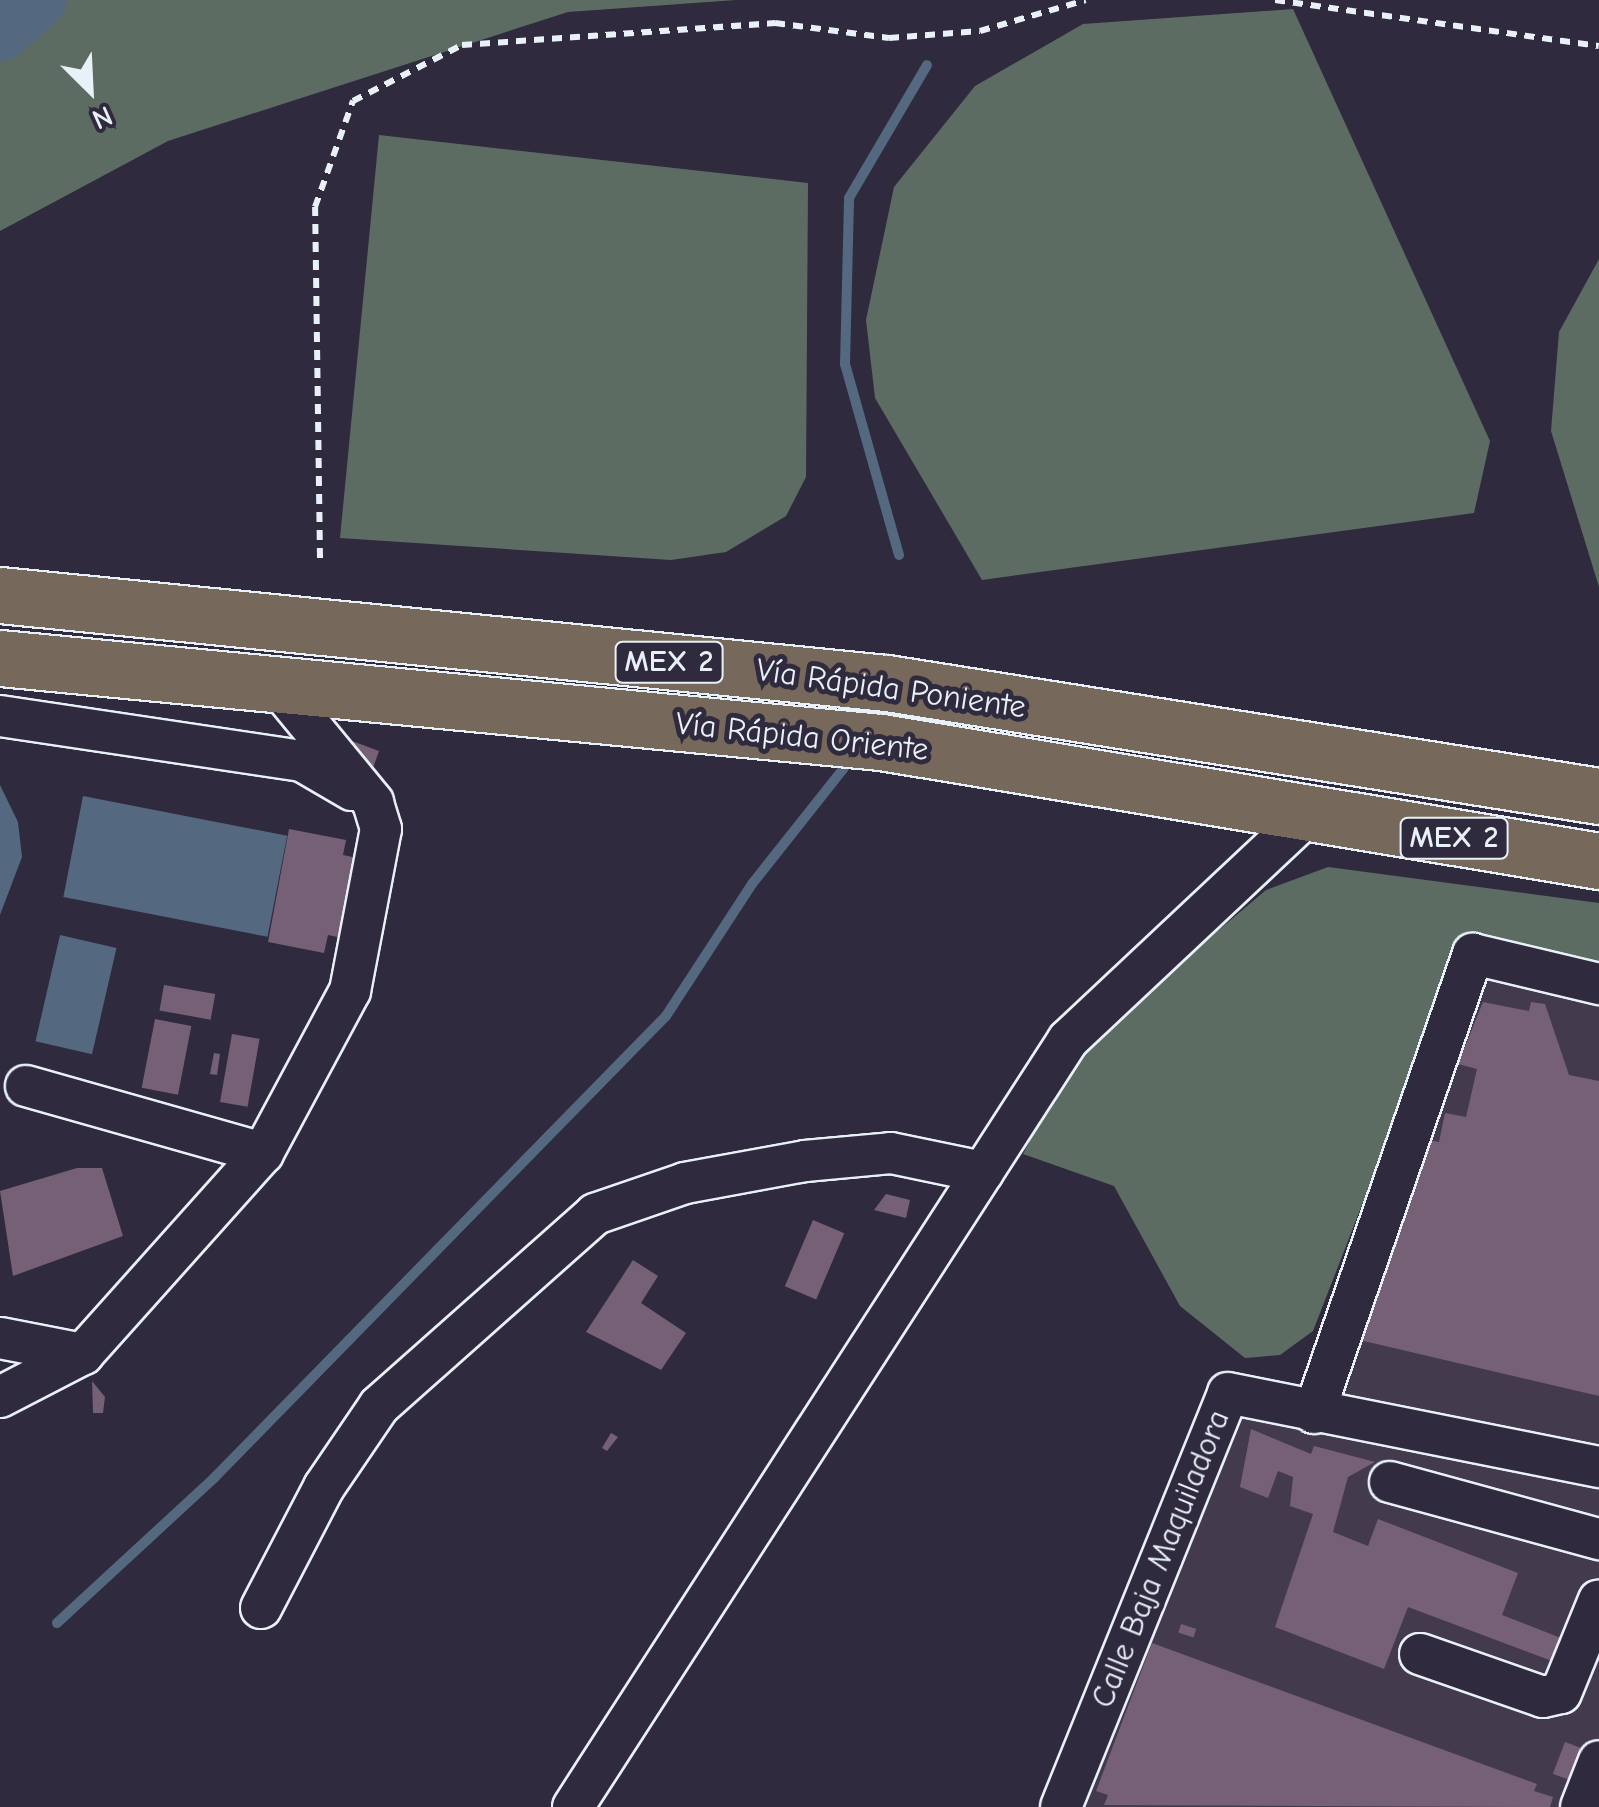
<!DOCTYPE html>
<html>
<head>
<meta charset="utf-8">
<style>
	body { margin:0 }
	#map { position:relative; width:1599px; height:1807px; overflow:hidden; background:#2f2a3d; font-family:"Comic Neue",sans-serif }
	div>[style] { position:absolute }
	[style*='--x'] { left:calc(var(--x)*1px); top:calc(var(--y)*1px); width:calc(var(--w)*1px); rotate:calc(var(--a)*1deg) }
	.built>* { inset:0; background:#443a4e }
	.green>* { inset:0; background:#5d6c63 }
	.water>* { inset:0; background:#54687f; transform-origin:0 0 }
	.stream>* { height:10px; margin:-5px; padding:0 5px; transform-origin:5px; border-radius:5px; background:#54687f }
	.river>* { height:60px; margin:-30px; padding:0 30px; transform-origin:30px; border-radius:30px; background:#54687f }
	.building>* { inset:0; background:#766076; transform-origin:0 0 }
	.path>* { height:6px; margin-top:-3px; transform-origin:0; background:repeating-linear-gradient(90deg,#e8f1f8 0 10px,transparent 0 18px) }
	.roads { filter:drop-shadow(2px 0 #e8f1f8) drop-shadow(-2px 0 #e8f1f8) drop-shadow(0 2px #e8f1f8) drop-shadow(0 -2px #e8f1f8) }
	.minor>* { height:40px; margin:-20px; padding:0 20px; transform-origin:20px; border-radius:20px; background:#2f2a3d }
	.highway>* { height:55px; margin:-27.5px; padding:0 27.5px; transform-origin:27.5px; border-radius:27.5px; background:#76695c }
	span { translate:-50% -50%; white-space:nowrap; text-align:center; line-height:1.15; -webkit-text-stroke:10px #2f2a3d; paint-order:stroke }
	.shield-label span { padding:2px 8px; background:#2f2a3d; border:2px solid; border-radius:8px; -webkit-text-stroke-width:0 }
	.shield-label { font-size:30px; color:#e8f1f8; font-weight:700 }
	.street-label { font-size:32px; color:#e8f1f8 }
	.north { position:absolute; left:40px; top:40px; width:100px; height:100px; -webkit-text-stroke:8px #2f2a3d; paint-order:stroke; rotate:156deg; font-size:28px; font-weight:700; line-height:40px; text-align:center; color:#e8f1f8 }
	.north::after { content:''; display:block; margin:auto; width:35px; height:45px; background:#e8f1f8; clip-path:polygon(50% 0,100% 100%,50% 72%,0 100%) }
</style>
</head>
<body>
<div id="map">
	<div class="built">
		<i style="clip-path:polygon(1473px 954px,1599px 984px,1599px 1807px,1061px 1807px,1228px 1393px,1313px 1413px)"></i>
	</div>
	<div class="green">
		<i style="clip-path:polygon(0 0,736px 0,568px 12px,168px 141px,0 231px)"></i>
		<i style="clip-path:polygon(1293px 9px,1490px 441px,1474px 513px,982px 580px,875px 398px,866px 320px,894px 187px,975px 86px,1083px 24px)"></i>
		<i style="clip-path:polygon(379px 135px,808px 183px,806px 477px,786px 516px,726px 552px,671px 560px,340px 538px)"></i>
		<i style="clip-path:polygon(1599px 259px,1599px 587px,1551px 431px,1559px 332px)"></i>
		<i style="clip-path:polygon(1328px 867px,1599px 903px,1599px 971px,1464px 942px,1313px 1331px,1280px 1355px,1245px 1358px,1180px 1306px,1114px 1186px,1023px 1154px,1079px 1048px,1266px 890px)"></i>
	</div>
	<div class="water">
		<i style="clip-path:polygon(0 785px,18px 822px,22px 857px,0 915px)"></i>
		<i style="left:83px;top:796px;width:208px;height:103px;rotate:11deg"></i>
		<i style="left:60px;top:935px;width:58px;height:109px;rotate:13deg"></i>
	</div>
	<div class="stream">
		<i style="--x:899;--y:555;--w:198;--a:-105.8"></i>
		<i style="--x:845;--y:364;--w:166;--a:-88.6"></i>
		<i style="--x:849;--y:198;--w:154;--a:-59.6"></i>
		<i style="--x:57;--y:1623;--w:214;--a:-42.7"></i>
		<i style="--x:214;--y:1478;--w:646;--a:-45.63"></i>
		<i style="--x:666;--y:1016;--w:158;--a:-56.9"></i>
		<i style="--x:752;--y:884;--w:148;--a:-51.6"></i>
	</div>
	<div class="river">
		<i style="--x:0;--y:31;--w:48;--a:-40.7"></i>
	</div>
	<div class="building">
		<i style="clip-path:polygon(352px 741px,379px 751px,372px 771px,345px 743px)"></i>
		<i style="clip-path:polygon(289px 829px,346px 840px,343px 855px,367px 860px,351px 940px,328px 935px,324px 953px,268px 942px)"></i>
		<i style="left:164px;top:985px;width:52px;height:26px;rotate:10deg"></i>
		<i style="clip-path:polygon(1483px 1002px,1529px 1011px,1531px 1002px,1545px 1004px,1569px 1075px,1599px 1081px,1599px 1396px,1351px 1338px,1428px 1140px,1439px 1142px,1445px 1113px,1466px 1117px,1477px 1069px,1458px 1064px)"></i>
		<i style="left:155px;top:1019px;width:37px;height:70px;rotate:11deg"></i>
		<i style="left:232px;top:1034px;width:28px;height:69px;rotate:10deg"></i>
		<i style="clip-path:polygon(214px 1053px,220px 1054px,217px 1075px,210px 1074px)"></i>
		<i style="clip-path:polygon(77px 1168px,102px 1168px,123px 1236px,13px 1276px,0 1191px)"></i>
		<i style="clip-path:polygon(886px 1194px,910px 1200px,906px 1218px,874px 1210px)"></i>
		<i style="left:813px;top:1220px;width:34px;height:72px;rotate:23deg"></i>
		<i style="clip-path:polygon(633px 1260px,658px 1276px,641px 1303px,686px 1333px,661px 1370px,586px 1332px)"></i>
		<i style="clip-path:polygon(92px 1381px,105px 1397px,103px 1413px,93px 1413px)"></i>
		<i style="clip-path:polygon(1251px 1429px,1311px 1454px,1314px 1446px,1375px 1462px,1348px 1477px,1333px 1532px,1368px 1546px,1378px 1519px,1518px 1573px,1502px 1615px,1561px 1638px,1552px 1661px,1408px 1607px,1384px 1669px,1275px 1627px,1313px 1514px,1290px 1506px,1293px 1477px,1278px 1471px,1268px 1498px,1240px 1487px)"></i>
		<i style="clip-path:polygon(611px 1433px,618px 1437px,607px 1451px,602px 1448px)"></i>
		<i style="left:1181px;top:1624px;width:16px;height:9px;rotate:18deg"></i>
		<i style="clip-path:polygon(1152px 1643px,1537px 1784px,1534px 1791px,1553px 1797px,1550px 1807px,1104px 1805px,1108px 1795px,1096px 1791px)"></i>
		<i style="left:1565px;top:1742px;width:17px;height:34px;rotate:21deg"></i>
	</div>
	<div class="path">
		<i style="--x:1275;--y:0;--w:327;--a:8.1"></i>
		<i style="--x:320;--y:558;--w:351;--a:-90.8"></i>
		<i style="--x:315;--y:207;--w:113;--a:-70.3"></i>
		<i style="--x:353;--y:101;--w:123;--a:-27.2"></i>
		<i style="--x:462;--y:45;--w:314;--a:-4"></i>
		<i style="--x:775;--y:23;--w:115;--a:7.5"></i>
		<i style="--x:889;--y:38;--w:91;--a:-4.4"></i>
		<i style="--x:980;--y:31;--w:110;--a:-16.3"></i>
	</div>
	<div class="roads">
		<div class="minor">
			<i style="--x:0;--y:716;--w:305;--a:8.5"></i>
			<i style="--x:302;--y:761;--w:58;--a:30.1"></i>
			<i style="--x:26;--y:1086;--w:246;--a:15.8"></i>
			<i style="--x:0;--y:1338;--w:85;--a:10.9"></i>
			<i style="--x:0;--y:1397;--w:93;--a:-27.4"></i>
			<i style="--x:83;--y:1354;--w:270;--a:-48.2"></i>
			<i style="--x:263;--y:1153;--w:184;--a:-61.8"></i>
			<i style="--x:350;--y:991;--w:165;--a:-79.2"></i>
			<i style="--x:381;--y:829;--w:28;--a:-107"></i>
			<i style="--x:373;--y:802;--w:151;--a:-129.4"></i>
			<i style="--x:1314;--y:1413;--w:486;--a:-70.9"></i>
			<i style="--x:1473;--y:954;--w:130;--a:13.4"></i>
			<i style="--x:1390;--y:1482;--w:217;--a:15.3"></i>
			<i style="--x:261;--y:1608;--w:136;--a:-62.5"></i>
			<i style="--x:324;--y:1487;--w:98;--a:-55.8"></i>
			<i style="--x:379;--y:1406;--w:289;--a:-41.6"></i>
			<i style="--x:595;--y:1214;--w:95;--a:-19"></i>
			<i style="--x:685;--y:1183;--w:122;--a:-10.4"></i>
			<i style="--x:805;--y:1161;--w:86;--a:-5.3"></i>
			<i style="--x:891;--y:1153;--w:94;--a:11.7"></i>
			<i style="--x:1420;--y:1654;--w:130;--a:19.3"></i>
			<i style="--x:1543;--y:1697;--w:18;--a:-13"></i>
			<i style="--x:1561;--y:1693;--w:100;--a:-67.8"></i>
			<i style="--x:573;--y:1807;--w:913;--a:-57.16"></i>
			<i style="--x:1068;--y:1040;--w:330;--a:-43.2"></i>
			<i style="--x:1061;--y:1807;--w:446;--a:-68"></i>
			<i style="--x:1228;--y:1393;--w:378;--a:11.3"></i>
			<i style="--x:1581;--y:1807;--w:49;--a:-68.6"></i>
		</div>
		<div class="highway">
			<i style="--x:0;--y:595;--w:891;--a:5.67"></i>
			<i style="--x:887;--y:683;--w:721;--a:9.02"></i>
			<i style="--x:0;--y:658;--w:885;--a:5.45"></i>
			<i style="--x:881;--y:742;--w:728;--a:9.41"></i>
		</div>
	</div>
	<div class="shield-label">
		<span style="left:669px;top:662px">MEX 2</span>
		<span style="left:1454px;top:838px">MEX 2</span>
	</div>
	<div class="street-label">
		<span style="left:891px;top:689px;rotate:8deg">Vía Rápida Poniente</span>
		<span style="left:802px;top:737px;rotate:6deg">Vía Rápida Oriente</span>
		<span style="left:1161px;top:1559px;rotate:-68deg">Calle Baja Maquiladora</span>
	</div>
	<div class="north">N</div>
</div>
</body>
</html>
